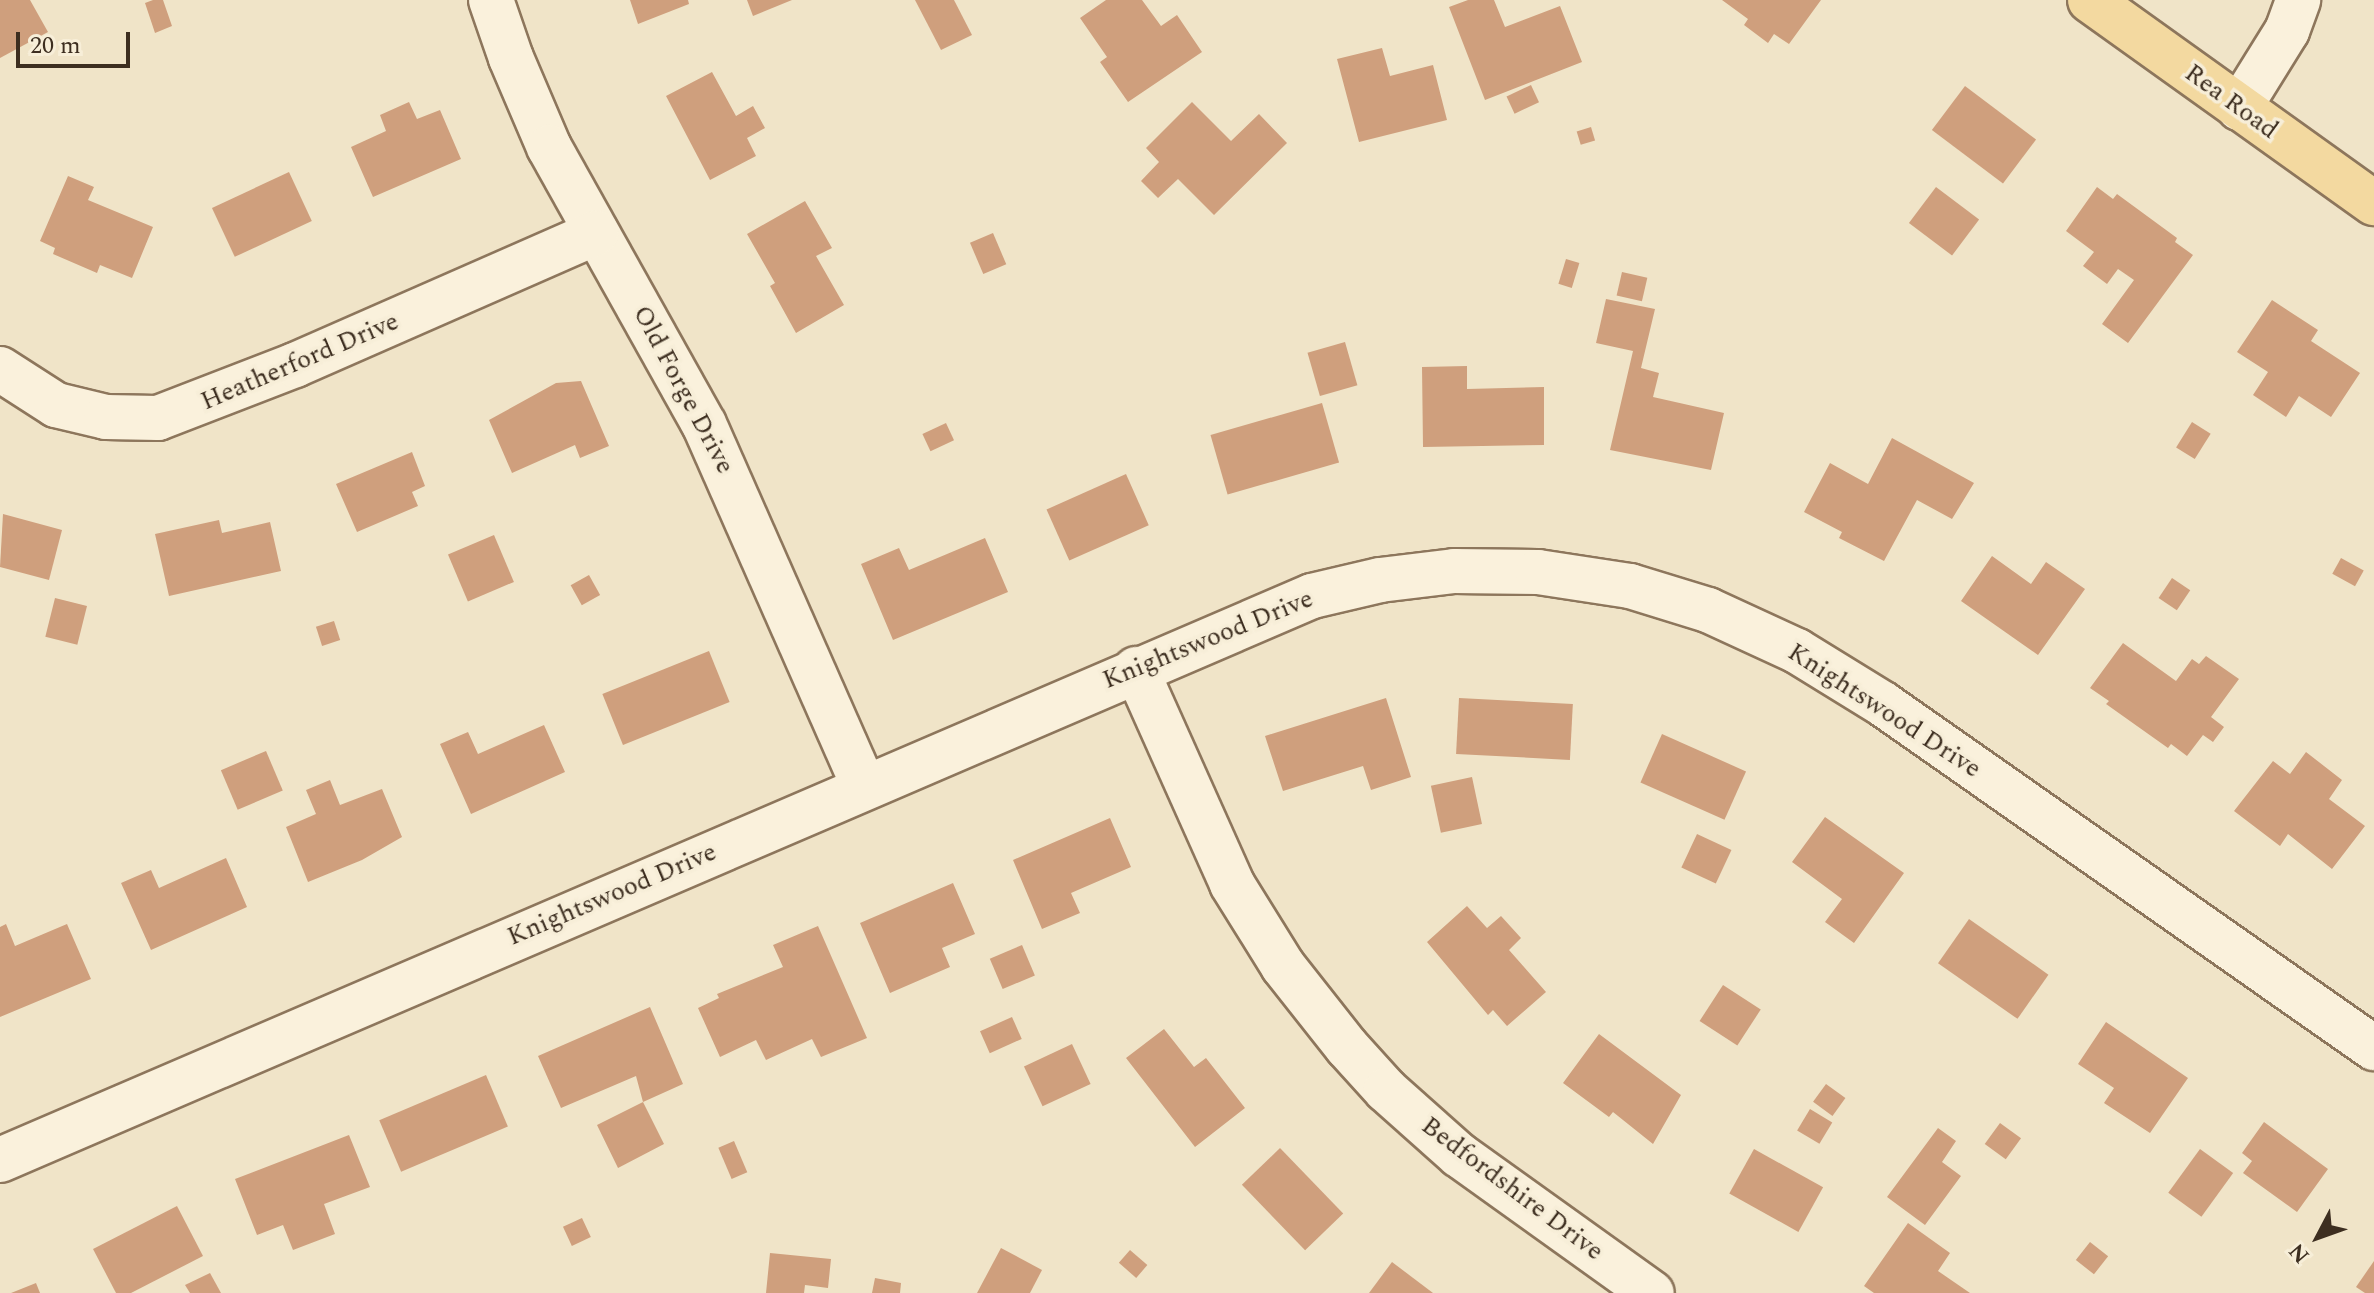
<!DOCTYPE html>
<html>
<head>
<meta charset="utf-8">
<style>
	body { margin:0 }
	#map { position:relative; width:2374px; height:1293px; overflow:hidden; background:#f0e4c8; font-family:Spectral,serif }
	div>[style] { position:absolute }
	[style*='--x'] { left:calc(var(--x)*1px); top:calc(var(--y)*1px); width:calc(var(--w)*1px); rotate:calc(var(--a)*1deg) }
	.building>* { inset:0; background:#cf9f7d; transform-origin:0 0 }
	.roads { filter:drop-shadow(2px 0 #8d765c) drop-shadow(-2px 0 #8d765c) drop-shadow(0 2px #8d765c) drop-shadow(0 -2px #8d765c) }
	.minor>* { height:44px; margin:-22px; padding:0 22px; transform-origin:22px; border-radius:22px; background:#faf1dc }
	.major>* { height:44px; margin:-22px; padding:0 22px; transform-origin:22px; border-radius:22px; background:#f3d9a0 }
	span { translate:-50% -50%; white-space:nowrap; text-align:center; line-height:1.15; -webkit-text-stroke:7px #f7eed8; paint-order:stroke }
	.street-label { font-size:26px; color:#3d2e20 }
	.north { position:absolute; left:2278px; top:1197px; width:80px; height:80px; -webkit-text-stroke:6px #f7eed8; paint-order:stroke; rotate:229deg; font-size:22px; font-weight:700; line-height:32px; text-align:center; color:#3d2e20 }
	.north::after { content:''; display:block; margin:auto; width:28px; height:36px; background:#3d2e20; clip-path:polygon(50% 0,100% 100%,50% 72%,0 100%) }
	.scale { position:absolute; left:16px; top:32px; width:114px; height:36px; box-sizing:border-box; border:4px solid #3d2e20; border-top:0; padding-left:10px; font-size:24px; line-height:28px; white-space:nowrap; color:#3d2e20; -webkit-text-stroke:6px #f7eed8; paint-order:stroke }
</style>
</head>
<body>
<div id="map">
	<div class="building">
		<i style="clip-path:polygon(0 0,30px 0,48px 32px,0 58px)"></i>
		<i style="clip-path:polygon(153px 0,163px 0,172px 26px,155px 33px,145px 3px)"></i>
		<i style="clip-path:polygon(630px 0,688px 0,689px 4px,638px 24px)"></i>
		<i style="clip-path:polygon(747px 0,792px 0,753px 16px)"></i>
		<i style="clip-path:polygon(915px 0,954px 0,972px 35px,941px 50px)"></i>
		<i style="clip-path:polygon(1106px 0,1142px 0,1161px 26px,1177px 15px,1202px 52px,1128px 102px,1100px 62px,1107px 57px,1080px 18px)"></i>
		<i style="clip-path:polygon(1468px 0,1494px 0,1505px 27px,1560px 6px,1582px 62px,1485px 100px,1449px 7px)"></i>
		<i style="clip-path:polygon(1722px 0,1821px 0,1789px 44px,1774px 34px,1768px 43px,1744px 25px,1748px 19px)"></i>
		<i style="clip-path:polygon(1382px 48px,1390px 76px,1433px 65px,1447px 120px,1359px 142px,1337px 59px)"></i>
		<i style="clip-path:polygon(712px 72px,736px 116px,753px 106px,765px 128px,747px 138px,756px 156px,710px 180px,666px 96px)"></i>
		<i style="left:1531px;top:85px;width:19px;height:27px;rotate:65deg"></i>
		<i style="left:1965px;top:86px;width:89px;height:55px;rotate:37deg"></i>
		<i style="clip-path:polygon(409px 102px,417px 119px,440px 110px,461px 159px,373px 197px,351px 147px,386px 131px,380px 115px)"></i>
		<i style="clip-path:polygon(1192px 102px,1231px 141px,1259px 114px,1287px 143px,1214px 215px,1178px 179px,1158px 198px,1141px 181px,1159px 162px,1146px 148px)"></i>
		<i style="left:1591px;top:127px;width:14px;height:15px;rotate:73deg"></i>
		<i style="left:289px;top:172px;width:54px;height:85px;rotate:65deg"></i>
		<i style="clip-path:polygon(68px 176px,94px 187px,88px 200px,153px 227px,132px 278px,100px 265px,97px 273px,53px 254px,55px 248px,40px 241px)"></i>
		<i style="left:1936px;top:187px;width:54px;height:45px;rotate:37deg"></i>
		<i style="clip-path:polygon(2097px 187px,2113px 199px,2117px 194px,2177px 238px,2175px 242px,2193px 255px,2128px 343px,2102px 324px,2134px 280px,2118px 269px,2107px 284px,2083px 266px,2094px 252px,2066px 231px)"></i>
		<i style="clip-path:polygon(805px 201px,832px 248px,816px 256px,844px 305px,796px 333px,770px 286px,775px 283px,747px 234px)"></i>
		<i style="left:993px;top:233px;width:34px;height:25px;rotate:67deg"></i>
		<i style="left:1566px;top:259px;width:14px;height:26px;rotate:17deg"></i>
		<i style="left:1622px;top:272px;width:26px;height:24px;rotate:13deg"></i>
		<i style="clip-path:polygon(1606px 299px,1655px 309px,1641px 368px,1659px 373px,1653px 397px,1724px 413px,1711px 470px,1610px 450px,1633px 351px,1596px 343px)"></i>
		<i style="clip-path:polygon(2272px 300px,2318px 330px,2311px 341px,2360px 373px,2331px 417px,2299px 396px,2286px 417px,2253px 395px,2268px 372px,2237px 352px)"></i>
		<i style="left:1345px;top:342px;width:45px;height:39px;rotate:74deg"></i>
		<i style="clip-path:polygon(1467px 366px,1467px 389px,1544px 387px,1544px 445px,1423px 447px,1422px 367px)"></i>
		<i style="clip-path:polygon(581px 381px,609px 446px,580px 458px,575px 445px,512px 473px,489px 420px,556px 383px)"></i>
		<i style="left:1322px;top:403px;width:62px;height:116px;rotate:74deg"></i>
		<i style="left:2192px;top:422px;width:22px;height:30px;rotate:32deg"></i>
		<i style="left:946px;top:423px;width:19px;height:26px;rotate:65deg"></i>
		<i style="clip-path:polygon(1892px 438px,1974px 483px,1952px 519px,1917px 500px,1884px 561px,1839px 538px,1842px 532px,1804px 512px,1830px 463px,1868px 484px)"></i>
		<i style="clip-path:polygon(412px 452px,425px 486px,412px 492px,418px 506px,357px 532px,336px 484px)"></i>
		<i style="left:1126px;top:474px;width:56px;height:87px;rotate:66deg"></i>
		<i style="clip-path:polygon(3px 514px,62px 530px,49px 580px,0 567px)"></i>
		<i style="clip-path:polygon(219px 520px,222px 533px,270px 522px,281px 571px,169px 596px,155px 534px)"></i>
		<i style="left:494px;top:535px;width:51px;height:50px;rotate:67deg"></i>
		<i style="clip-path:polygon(985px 538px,1008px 592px,893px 640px,861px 564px,899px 548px,909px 570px)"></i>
		<i style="clip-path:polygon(1992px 556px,2031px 584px,2046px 562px,2085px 589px,2038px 655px,1961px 601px)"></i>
		<i style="left:2341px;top:558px;width:26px;height:18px;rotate:29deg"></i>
		<i style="left:589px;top:575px;width:23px;height:21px;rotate:61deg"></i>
		<i style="left:2172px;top:578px;width:22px;height:24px;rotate:34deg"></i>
		<i style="left:55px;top:598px;width:33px;height:40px;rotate:14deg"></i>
		<i style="left:334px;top:621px;width:20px;height:19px;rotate:72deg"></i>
		<i style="clip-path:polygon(2123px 643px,2176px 681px,2192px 659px,2199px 664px,2206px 656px,2239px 679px,2211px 717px,2224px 727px,2213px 742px,2203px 735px,2187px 756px,2171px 744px,2168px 748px,2106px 704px,2109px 701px,2090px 688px)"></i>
		<i style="left:709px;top:651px;width:55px;height:115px;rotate:68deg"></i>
		<i style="clip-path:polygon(1386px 698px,1411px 777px,1371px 790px,1363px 766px,1283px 791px,1265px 736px)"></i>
		<i style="left:1459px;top:698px;width:114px;height:56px;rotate:3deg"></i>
		<i style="clip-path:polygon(544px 725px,565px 772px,471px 814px,440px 744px,468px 732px,478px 754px)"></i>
		<i style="left:1662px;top:734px;width:92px;height:53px;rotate:24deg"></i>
		<i style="left:266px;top:751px;width:43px;height:49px;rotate:67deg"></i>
		<i style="clip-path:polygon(2306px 752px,2342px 780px,2329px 799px,2365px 826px,2332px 869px,2288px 834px,2280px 846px,2234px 811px,2273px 761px,2290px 774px)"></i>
		<i style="left:1472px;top:777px;width:48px;height:42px;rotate:78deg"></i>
		<i style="clip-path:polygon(330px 780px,340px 805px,382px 789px,402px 837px,362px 860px,308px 882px,286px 827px,316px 814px,306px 790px)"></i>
		<i style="clip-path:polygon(1825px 817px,1904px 873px,1854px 943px,1825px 922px,1842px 899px,1792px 862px)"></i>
		<i style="clip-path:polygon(1110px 818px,1131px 867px,1071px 893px,1080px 913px,1042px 929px,1013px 860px)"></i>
		<i style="left:1697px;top:834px;width:38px;height:37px;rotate:25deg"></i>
		<i style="clip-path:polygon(226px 858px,247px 907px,151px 950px,121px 883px,151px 870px,159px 888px)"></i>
		<i style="clip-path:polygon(953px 883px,975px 934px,942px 948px,950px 967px,890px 993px,860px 923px)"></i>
		<i style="clip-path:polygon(1467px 906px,1487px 928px,1501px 916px,1521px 938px,1509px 950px,1546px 992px,1507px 1026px,1493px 1010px,1488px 1015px,1427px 942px)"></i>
		<i style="left:1969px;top:919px;width:97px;height:54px;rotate:35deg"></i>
		<i style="clip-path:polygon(6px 924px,15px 946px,67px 924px,91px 979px,0 1017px,0 927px)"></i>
		<i style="clip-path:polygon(818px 926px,867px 1038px,821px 1057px,812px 1039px,766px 1060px,756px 1040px,720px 1057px,698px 1008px,719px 998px,717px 994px,783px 967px,773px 945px)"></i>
		<i style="left:1022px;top:945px;width:33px;height:35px;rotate:67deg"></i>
		<i style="left:1723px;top:985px;width:45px;height:43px;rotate:33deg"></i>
		<i style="clip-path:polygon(650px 1007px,683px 1084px,643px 1102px,664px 1144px,618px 1168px,597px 1125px,643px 1102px,636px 1076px,561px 1108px,538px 1056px)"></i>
		<i style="left:1012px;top:1017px;width:24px;height:35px;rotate:66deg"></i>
		<i style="clip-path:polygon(2106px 1022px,2188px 1078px,2150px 1133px,2104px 1103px,2114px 1088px,2078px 1064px)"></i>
		<i style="clip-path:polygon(1164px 1029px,1194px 1067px,1206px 1058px,1245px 1108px,1195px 1147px,1126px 1058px)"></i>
		<i style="clip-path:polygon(1599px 1034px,1681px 1095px,1653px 1144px,1613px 1112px,1609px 1117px,1563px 1083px)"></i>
		<i style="left:1072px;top:1044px;width:44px;height:53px;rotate:65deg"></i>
		<i style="left:486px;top:1075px;width:56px;height:116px;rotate:67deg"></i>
		<i style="left:1826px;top:1084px;width:24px;height:22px;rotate:36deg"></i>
		<i style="left:1810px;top:1109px;width:26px;height:25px;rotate:31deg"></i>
		<i style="clip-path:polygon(2264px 1122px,2328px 1169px,2297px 1212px,2243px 1173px,2252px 1161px,2242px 1153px)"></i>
		<i style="left:2000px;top:1123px;width:26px;height:26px;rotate:36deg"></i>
		<i style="clip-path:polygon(1938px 1128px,1956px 1141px,1942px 1162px,1961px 1176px,1925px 1225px,1887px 1197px)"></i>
		<i style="clip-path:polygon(349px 1135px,370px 1187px,324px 1204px,335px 1234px,293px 1250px,283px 1225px,257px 1235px,235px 1179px)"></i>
		<i style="left:734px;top:1141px;width:34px;height:17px;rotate:67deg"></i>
		<i style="left:1280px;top:1148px;width:91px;height:53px;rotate:46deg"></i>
		<i style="left:1754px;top:1149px;width:79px;height:51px;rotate:29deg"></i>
		<i style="left:2200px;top:1149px;width:41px;height:54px;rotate:36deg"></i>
		<i style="clip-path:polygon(177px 1206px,203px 1256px,131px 1293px,116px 1293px,93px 1249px)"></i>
		<i style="left:582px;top:1218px;width:21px;height:21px;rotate:65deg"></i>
		<i style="clip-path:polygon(1908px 1223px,1950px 1253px,1938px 1271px,1970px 1293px,1874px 1293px,1864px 1286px)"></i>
		<i style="left:2090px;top:1242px;width:23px;height:23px;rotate:38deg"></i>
		<i style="clip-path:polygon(1001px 1248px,1042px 1270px,1030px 1293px,977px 1293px)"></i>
		<i style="left:1130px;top:1250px;width:23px;height:17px;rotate:41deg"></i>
		<i style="clip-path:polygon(770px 1253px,831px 1259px,828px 1288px,805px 1285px,804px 1293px,766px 1293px)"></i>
		<i style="clip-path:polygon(2374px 1261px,2374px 1293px,2365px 1293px,2356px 1287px)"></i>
		<i style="clip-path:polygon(1392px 1262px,1433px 1293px,1369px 1293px)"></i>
		<i style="clip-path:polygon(210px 1273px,221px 1293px,190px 1293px,185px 1285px)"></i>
		<i style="clip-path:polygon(875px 1278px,901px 1283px,900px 1293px,872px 1293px)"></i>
		<i style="clip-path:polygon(36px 1283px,40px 1293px,11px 1293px)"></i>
	</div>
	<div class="roads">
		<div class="minor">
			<i style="--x:491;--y:0;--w:61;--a:71"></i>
			<i style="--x:511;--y:58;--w:97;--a:66.9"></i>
			<i style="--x:549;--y:147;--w:317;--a:60.8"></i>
			<i style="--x:704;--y:424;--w:396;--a:66.2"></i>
			<i style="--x:2239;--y:108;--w:91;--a:-58.1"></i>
			<i style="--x:2287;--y:31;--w:33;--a:-70"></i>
			<i style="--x:0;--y:369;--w:67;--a:32.7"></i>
			<i style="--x:56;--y:405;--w:51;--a:13.5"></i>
			<i style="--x:106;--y:417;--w:52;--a:1.1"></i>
			<i style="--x:158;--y:418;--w:147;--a:-21.1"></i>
			<i style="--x:295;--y:365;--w:329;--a:-23.7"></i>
			<i style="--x:1136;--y:669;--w:235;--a:65.9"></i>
			<i style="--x:1232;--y:884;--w:97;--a:58.1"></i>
			<i style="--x:1283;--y:966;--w:103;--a:51.7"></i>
			<i style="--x:1347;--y:1047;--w:58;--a:47.8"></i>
			<i style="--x:1386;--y:1090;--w:98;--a:41.7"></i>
			<i style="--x:1459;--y:1155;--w:237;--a:35.6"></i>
			<i style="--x:0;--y:1160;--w:1428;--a:-23.26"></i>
			<i style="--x:1312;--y:596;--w:70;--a:-13.2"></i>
			<i style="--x:1380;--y:580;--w:75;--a:-6.9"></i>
			<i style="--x:1454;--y:571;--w:84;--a:0.7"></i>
			<i style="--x:1538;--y:572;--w:93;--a:8.7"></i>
			<i style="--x:1630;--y:586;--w:82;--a:17.1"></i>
			<i style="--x:1708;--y:610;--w:98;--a:24.7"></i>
			<i style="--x:1797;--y:651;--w:101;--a:31.6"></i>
			<i style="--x:1883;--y:704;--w:600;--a:35.02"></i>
		</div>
		<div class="major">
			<i style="--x:2090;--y:0;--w:349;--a:35.6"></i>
		</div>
	</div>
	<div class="street-label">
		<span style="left:2231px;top:102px;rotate:36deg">Rea Road</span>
		<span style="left:300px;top:362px;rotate:-23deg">Heatherford Drive</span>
		<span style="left:683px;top:390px;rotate:62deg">Old Forge Drive</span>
		<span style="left:1208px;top:640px;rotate:-22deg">Knightswood Drive</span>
		<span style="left:1884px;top:711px;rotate:33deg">Knightswood Drive</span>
		<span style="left:612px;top:895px;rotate:-23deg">Knightswood Drive</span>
		<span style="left:1512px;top:1189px;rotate:37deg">Bedfordshire Drive</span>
	</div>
	<div class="north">N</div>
	<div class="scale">20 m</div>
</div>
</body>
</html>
